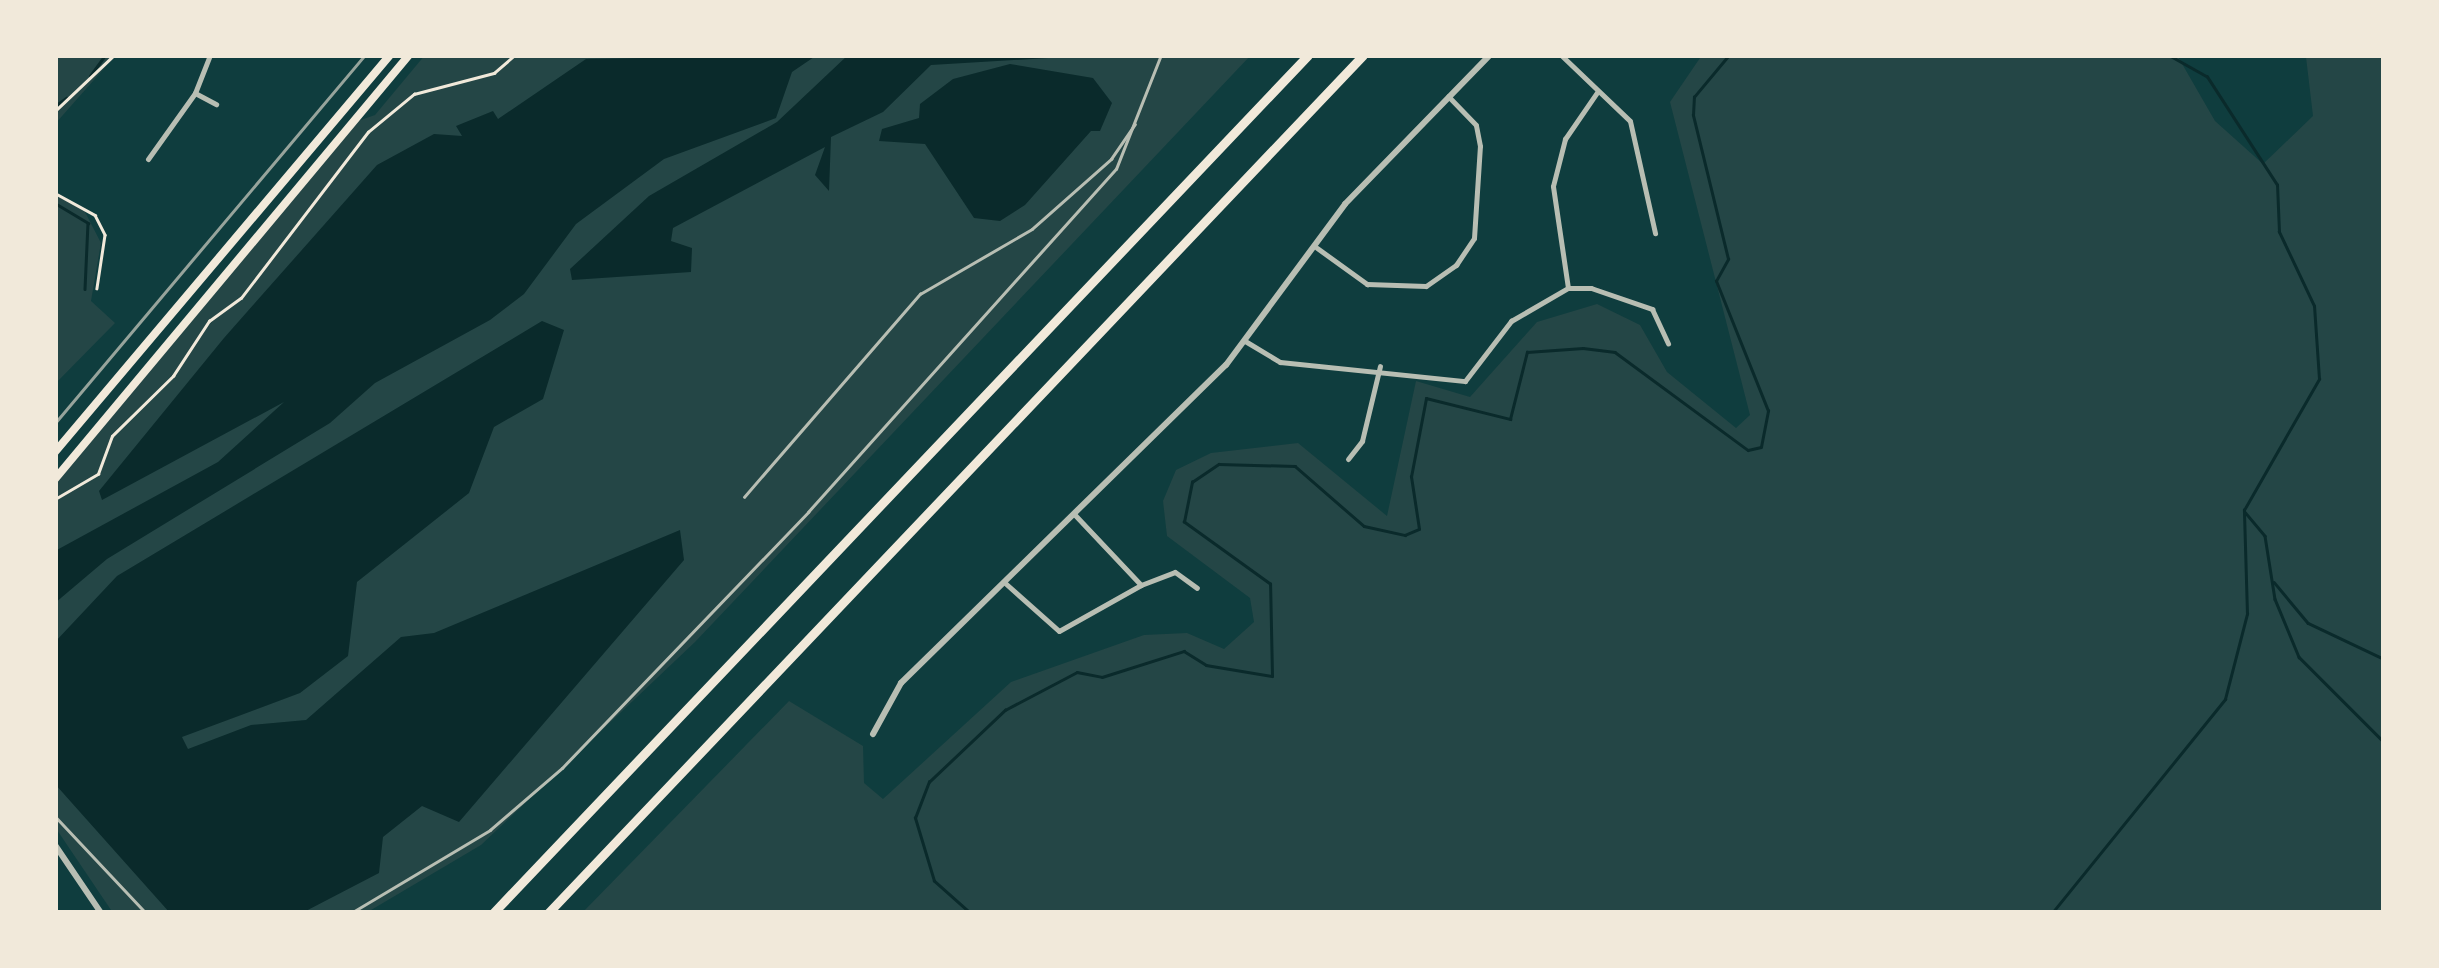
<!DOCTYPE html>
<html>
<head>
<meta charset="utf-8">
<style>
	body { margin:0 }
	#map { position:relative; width:2439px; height:968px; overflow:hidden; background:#0f3d3e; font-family:"Alegreya Sans",sans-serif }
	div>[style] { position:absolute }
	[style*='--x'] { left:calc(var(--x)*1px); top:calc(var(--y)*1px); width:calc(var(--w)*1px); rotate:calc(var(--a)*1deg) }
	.green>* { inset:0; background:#244646 }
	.water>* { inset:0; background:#0a2a2b }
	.stream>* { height:2.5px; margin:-1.25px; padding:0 1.25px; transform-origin:1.25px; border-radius:1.25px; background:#0a2a2b }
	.path>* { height:2.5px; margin:-1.25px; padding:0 1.25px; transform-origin:1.25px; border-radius:1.25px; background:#f1e9da }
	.service>* { height:2.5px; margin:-1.25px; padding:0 1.25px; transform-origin:1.25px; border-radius:1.25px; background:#b8beb3 }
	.minor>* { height:5px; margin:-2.5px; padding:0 2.5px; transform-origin:2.5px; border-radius:2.5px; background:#b8beb3 }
	.tertiary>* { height:6px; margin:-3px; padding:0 3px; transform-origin:3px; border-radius:3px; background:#b8beb3 }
	.primary>* { height:8px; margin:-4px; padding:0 4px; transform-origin:4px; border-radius:4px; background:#f1e9da }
	.motorway>* { height:9px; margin:-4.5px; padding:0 4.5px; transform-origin:4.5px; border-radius:4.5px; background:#f1e9da }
	.rail>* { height:2.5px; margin:-1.25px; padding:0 1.25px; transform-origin:1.25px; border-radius:1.25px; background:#97a49c }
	span { translate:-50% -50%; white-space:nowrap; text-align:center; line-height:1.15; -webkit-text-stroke:8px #f1e9da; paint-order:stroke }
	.frame { position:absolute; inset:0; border:58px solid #f1e9da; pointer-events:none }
</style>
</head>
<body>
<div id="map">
	<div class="green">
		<i style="clip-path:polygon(55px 55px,116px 55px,55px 124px)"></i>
		<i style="clip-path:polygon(425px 55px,1251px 55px,695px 642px,481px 845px,366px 913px,113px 913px,55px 827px,55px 483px,355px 122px,375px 115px)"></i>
		<i style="clip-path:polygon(1702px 55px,2177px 55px,2215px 121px,2263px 164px,2313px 116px,2306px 57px,2384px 55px,2384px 913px,582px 913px,789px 701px,863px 746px,864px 783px,883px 799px,1011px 682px,1144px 635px,1187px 633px,1224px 649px,1254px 622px,1250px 598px,1167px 536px,1163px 501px,1176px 470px,1211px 453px,1298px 443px,1387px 516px,1416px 381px,1470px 397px,1537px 322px,1597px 304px,1640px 325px,1667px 372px,1736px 428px,1750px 415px,1670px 102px)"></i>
		<i style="clip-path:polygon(55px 195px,84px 210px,101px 243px,91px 301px,115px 323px,55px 384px)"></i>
	</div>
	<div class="water">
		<i style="clip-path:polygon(817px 55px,792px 72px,776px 118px,664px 159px,576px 224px,524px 294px,490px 320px,375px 383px,330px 423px,107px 559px,55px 603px,55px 551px,218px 462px,284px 402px,102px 500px,99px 491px,224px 338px,377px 165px,434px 134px,462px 136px,456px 126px,493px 111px,498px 119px,586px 59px)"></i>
		<i style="clip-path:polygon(848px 55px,1097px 55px,931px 65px,883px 112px,831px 137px,829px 191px,815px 175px,825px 147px,673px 228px,671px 241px,692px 248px,691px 272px,572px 280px,570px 269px,649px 196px,777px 122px)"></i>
		<i style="clip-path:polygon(1010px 64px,1093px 78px,1112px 103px,1100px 131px,1091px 131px,1025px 205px,1000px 221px,974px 218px,925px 144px,879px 141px,882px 129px,919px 118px,920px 104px,953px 79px)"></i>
		<i style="clip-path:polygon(542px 321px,564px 330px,543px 399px,494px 427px,469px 493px,357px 582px,348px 656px,300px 693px,182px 737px,188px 749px,251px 725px,306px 720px,401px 637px,434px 633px,680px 530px,684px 560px,459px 822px,422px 806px,383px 837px,379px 873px,302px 913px,170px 913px,55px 784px,55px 642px,117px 576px)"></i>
	</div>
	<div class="stream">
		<i style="--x:90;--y:76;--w:26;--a:-54"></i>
		<i style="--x:55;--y:106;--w:14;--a:-36"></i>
		<i style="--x:55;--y:203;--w:39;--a:31"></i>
		<i style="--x:88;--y:223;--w:66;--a:92.6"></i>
		<i style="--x:2245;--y:512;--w:31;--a:50"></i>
		<i style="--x:2265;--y:536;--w:64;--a:81"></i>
		<i style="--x:2275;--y:599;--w:63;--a:67.5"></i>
		<i style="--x:2299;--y:657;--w:120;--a:45"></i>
		<i style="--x:2274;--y:582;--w:53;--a:50.3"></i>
		<i style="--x:2308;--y:623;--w:84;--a:25.3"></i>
		<i style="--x:970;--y:913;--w:48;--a:-138.4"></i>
		<i style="--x:934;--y:881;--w:66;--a:-106.8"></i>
		<i style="--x:915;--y:818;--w:39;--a:-69"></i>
		<i style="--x:929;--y:782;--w:105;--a:-43.5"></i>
		<i style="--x:1005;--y:710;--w:81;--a:-27.8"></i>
		<i style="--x:1077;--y:672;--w:25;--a:11"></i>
		<i style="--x:1102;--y:677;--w:86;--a:-17.6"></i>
		<i style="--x:1184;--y:651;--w:26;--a:32"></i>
		<i style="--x:1206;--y:665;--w:67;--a:9.5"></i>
		<i style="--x:1272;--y:676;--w:92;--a:-91.2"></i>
		<i style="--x:1270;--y:584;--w:106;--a:-144.2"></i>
		<i style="--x:1184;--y:522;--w:41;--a:-78.7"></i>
		<i style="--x:1192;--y:482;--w:32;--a:-34"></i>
		<i style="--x:1219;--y:464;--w:76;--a:1.5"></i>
		<i style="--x:1295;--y:466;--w:91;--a:41"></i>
		<i style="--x:1364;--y:526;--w:42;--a:12.4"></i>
		<i style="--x:1405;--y:535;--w:15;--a:-23"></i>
		<i style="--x:1419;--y:529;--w:53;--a:-98.7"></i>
		<i style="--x:1411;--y:477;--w:80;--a:-79.2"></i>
		<i style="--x:1426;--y:398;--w:87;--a:14"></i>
		<i style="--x:1510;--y:419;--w:69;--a:-75.8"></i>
		<i style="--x:1527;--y:352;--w:56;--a:-4.1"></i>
		<i style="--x:1583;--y:348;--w:32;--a:7"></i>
		<i style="--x:1615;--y:352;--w:165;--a:36.4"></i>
		<i style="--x:1748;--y:450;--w:13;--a:-13"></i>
		<i style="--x:1761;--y:447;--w:37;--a:-79"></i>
		<i style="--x:1768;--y:411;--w:140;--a:-111.8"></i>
		<i style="--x:1716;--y:281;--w:25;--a:-61"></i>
		<i style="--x:1728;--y:259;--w:148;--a:-103.7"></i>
		<i style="--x:1693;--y:115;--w:18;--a:-87"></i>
		<i style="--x:1694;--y:97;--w:55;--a:-50.2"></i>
		<i style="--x:2052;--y:913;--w:275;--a:-51"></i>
		<i style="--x:2225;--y:699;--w:88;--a:-75.5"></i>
		<i style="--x:2247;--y:614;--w:104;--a:-91.7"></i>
		<i style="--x:2244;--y:510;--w:151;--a:-60.2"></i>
		<i style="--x:2319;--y:379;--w:73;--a:-93.9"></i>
		<i style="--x:2314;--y:306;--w:82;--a:-115.3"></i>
		<i style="--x:2279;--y:232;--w:47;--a:-92.4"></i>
		<i style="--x:2277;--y:185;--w:129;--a:-122.9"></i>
		<i style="--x:2207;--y:77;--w:45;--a:-150.6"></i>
	</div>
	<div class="path">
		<i style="--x:55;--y:111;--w:81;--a:-43.5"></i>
		<i style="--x:55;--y:193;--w:46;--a:28.8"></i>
		<i style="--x:95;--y:215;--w:22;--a:63"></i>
		<i style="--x:105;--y:235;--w:54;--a:98.6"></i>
		<i style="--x:55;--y:499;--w:50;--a:-30.2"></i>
		<i style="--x:98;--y:474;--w:40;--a:-69.8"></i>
		<i style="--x:112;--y:436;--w:86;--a:-44.5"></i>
		<i style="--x:173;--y:376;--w:66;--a:-56.8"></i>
		<i style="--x:209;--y:321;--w:39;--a:-36"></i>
		<i style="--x:241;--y:298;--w:209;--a:-52.6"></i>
		<i style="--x:368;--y:132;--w:60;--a:-39.6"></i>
		<i style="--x:414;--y:94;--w:83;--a:-14.7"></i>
		<i style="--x:494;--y:73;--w:28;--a:-41"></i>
	</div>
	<div class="service">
		<i style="--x:744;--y:497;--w:269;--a:-49.1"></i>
		<i style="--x:920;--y:294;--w:129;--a:-30.1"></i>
		<i style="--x:1032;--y:229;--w:106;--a:-41.5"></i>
		<i style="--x:1111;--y:159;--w:42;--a:-55.6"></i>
		<i style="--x:55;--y:816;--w:133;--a:46.8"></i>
		<i style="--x:351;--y:913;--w:162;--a:-30.8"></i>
		<i style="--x:490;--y:830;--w:95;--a:-40.7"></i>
		<i style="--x:562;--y:768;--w:355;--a:-46.1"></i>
		<i style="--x:808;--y:512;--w:461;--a:-48.1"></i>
		<i style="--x:1116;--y:169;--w:123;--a:-68.5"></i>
	</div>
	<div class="minor">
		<i style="--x:1561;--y:55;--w:95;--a:43.7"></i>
		<i style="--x:1630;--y:121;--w:115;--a:77.4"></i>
		<i style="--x:195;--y:93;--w:24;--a:28"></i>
		<i style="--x:148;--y:159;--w:81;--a:-54.5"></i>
		<i style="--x:195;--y:93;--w:41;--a:-68.5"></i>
		<i style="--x:1317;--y:248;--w:62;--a:35.8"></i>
		<i style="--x:1367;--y:284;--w:59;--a:1.9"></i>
		<i style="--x:1426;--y:286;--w:37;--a:-35"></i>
		<i style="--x:1456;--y:265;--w:32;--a:-56"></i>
		<i style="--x:1474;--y:238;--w:92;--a:-86.3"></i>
		<i style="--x:1480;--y:146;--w:21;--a:-101"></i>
		<i style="--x:1476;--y:125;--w:40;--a:-134"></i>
		<i style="--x:1568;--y:288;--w:103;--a:-98.4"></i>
		<i style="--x:1553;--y:186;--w:49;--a:-75.7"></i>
		<i style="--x:1565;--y:139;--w:58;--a:-55.5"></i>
		<i style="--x:1245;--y:341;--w:41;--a:31"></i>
		<i style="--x:1280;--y:362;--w:186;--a:5.9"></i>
		<i style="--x:1465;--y:381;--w:76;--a:-52.5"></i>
		<i style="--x:1511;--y:321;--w:66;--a:-30.1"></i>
		<i style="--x:1568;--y:288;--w:23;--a:0"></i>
		<i style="--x:1591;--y:288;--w:65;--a:19"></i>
		<i style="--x:1652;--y:309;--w:38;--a:65"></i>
		<i style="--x:1348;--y:459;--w:23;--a:-52"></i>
		<i style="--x:1362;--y:441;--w:77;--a:-76.5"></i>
		<i style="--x:1005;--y:583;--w:72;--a:41.6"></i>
		<i style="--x:1059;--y:631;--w:94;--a:-29.3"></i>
		<i style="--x:1141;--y:585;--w:98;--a:-133.3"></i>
		<i style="--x:1141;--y:585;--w:36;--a:-21"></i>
		<i style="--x:1175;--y:572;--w:27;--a:36"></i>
	</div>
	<div class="tertiary">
		<i style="--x:873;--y:734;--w:58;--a:-61.2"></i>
		<i style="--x:901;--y:683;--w:455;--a:-44.4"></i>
		<i style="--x:1226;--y:365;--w:200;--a:-53.5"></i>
		<i style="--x:1345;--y:204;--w:208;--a:-45.8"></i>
		<i style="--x:55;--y:845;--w:82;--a:55.9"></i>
	</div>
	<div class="primary">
		<i style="--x:55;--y:452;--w:519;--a:-49.84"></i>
		<i style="--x:55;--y:479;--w:552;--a:-50.14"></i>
	</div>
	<div class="motorway">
		<i style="--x:493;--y:913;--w:1183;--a:-46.47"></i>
		<i style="--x:548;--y:913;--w:1183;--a:-46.47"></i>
	</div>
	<div class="rail">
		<i style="--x:55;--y:423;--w:481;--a:-49.9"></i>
	</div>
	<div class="frame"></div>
</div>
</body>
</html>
